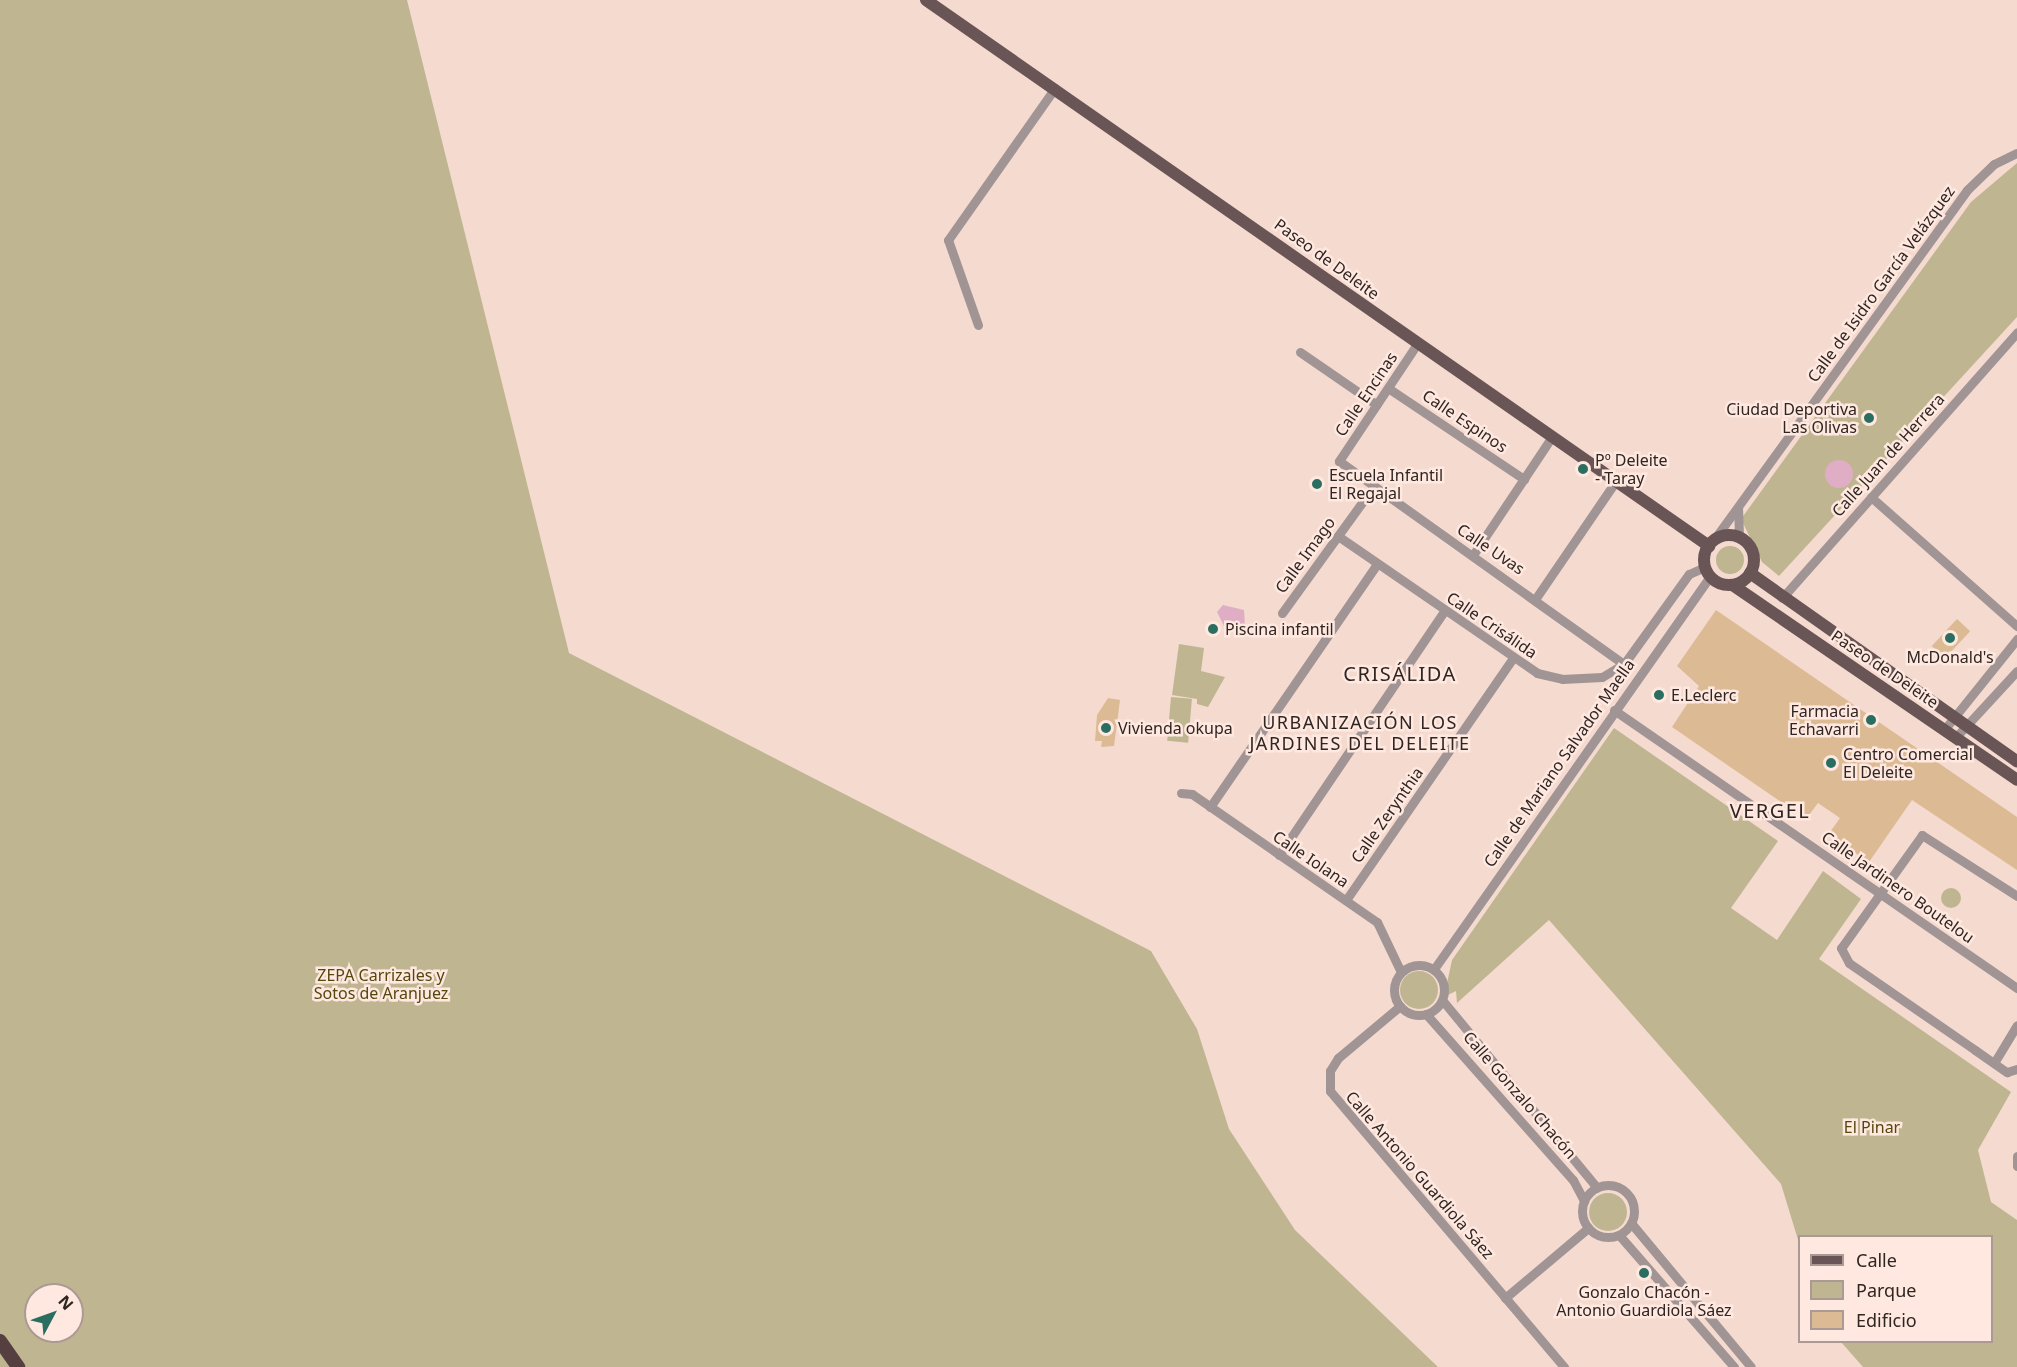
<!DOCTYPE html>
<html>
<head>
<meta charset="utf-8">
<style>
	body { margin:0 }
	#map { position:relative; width:2017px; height:1367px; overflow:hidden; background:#f5dacf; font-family:"Noto Sans",sans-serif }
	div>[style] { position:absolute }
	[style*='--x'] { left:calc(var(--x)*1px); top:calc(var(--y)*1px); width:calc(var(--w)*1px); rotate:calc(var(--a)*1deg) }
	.green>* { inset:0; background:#bfb691; transform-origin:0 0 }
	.round { border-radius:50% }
	.water>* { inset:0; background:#dfadc4 }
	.building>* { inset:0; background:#dcba94; transform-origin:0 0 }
	.minor>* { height:9px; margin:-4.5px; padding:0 4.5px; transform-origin:4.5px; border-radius:4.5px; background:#a09494 }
	.minor>.ring { margin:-4.5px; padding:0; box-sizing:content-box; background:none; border:9px solid #a09494; border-radius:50% }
	.major>* { height:12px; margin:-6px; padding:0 6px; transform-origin:6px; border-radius:6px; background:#6a5556 }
	.major>.ring { margin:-6px; padding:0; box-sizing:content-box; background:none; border:12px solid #6a5556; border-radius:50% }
	.highway>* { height:14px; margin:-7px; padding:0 7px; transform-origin:7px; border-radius:7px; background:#563f40 }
	.dots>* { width:16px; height:16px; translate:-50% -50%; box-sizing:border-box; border:3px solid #fee8e0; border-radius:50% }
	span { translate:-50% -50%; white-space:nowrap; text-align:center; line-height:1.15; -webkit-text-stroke:5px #fee8e0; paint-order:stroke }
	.street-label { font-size:16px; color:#2f2521 }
	.poi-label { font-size:16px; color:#2f2521 }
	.right { translate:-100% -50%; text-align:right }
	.left { translate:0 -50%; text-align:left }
	.park-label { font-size:16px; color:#54480d }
	.neighbourhood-label { font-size:18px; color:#2f2521; letter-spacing:1.5px }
	.quarter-label { font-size:20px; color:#2f2521; letter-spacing:1.5px }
	.legend { position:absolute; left:1798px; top:1235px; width:195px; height:108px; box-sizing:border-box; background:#fee8e0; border:2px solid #ab9a94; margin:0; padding:8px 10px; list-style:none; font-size:18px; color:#2f2521 }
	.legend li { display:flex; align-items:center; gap:12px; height:30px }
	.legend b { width:30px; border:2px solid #ab9a94 }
	.north { position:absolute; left:24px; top:1283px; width:60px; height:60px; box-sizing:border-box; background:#fee8e0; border:2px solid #ab9a94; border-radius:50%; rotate:49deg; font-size:16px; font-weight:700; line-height:24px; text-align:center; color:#2f2521 }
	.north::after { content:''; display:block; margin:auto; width:21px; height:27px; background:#2a6e60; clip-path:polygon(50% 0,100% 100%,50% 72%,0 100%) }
</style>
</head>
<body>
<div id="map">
	<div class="green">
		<i style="clip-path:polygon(evenodd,0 0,407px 0,569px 653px,1151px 951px,1197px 1029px,1229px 1129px,1295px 1230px,1438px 1367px,0 1367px,0 0,36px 1295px,72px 1295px,72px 1331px,36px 1331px,36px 1295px)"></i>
		<i style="clip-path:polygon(2017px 163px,2017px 317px,1779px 576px,1762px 562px,1741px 519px,1971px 202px)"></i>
		<i class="round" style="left:1716px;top:546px;width:28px;height:28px"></i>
		<i style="clip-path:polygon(1179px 644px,1204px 648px,1201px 671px,1225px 677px,1208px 707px,1197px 704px,1197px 699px,1172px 695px)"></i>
		<i style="left:1171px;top:697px;width:21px;height:44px;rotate:5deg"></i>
		<i style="clip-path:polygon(1614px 728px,1778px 841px,1731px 908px,1777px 940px,1823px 871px,1861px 899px,1819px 959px,2011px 1092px,1978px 1150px,1991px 1202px,2017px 1220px,2017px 1367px,1863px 1367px,1841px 1342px,1992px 1342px,1992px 1236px,1800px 1236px,1799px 1243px,1781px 1184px,1549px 920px,1457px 1003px,1456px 991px,1444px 997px,1452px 960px)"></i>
		<i class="round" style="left:1941px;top:888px;width:20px;height:20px"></i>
		<i class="round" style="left:1400px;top:971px;width:38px;height:38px"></i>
		<i class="round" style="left:1589px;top:1193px;width:38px;height:38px"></i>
	</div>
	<div class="water">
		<i class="round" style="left:1825px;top:460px;width:28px;height:28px"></i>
		<i style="clip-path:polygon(1223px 605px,1244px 610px,1245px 627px,1235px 632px,1225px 628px,1217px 612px)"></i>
	</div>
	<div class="building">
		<i style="clip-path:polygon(1716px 610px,2017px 817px,2017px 870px,1912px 800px,1869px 862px,1828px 835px,1840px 818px,1818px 803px,1806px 819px,1672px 727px,1699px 686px,1677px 666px)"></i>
		<i style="left:1957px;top:619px;width:18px;height:37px;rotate:43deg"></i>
		<i style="clip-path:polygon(1108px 698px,1120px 700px,1114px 746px,1101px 747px,1102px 741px,1095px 741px,1097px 715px)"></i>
	</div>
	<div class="minor">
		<i style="--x:978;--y:325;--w:90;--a:-109.4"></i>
		<i style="--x:948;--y:240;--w:186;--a:-54.9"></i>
		<i style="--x:1417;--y:344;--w:141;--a:123.7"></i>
		<i style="--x:1339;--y:461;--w:350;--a:35.5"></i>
		<i style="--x:1300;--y:352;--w:93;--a:34.5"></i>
		<i style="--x:1388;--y:388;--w:164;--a:33.8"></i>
		<i style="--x:1871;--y:497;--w:195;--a:41.5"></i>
		<i style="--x:1738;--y:507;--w:30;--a:88"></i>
		<i style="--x:1338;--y:536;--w:242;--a:34.5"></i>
		<i style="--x:1537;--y:673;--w:26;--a:13"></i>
		<i style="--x:1562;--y:679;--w:40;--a:-2.9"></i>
		<i style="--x:1602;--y:677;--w:26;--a:-31"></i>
		<i style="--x:1624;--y:664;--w:111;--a:-54.2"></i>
		<i style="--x:1689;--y:574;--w:17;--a:-24"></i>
		<i style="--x:1713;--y:541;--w:433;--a:-54.1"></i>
		<i style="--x:1967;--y:190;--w:37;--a:-44"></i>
		<i style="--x:1994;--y:164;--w:25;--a:-26"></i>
		<i style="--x:1473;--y:555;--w:141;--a:-56.3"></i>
		<i style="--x:1536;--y:598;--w:140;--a:-55.7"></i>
		<i style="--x:1782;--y:598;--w:355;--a:-48.5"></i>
		<i style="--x:1282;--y:613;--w:157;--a:-54.1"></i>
		<i style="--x:1614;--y:710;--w:490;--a:34.6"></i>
		<i style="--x:1944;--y:730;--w:117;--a:-51.3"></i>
		<i style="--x:1956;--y:737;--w:90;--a:-47.3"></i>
		<i style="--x:1181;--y:793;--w:11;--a:5"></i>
		<i style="--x:1192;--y:794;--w:225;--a:34.7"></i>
		<i style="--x:1377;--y:922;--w:55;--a:64.4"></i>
		<i style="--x:1210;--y:807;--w:295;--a:-55.5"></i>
		<i style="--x:1279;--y:855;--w:295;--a:-55.9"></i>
		<i style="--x:2017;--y:896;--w:113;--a:-147.3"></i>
		<i style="--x:1922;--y:835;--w:139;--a:125.6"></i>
		<i style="--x:1841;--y:948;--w:17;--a:62"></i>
		<i style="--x:1849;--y:963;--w:153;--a:34.6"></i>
		<i style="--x:1975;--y:1050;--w:39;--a:35"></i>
		<i style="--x:2007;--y:1072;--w:10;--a:-17"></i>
		<i style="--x:1346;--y:900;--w:294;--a:-55.4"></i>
		<i class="ring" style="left:1394px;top:965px;width:41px;height:41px"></i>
		<i style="--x:1434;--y:969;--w:479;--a:-54.9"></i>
		<i style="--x:1443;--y:1001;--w:242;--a:50.5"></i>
		<i style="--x:1400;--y:1006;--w:81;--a:140"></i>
		<i style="--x:1338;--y:1058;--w:15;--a:122"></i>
		<i style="--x:1330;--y:1071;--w:20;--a:90"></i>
		<i style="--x:1330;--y:1091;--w:362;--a:49.7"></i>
		<i style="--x:1426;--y:1014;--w:222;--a:48.5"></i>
		<i style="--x:1573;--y:1180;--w:24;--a:62"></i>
		<i style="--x:1994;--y:1063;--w:44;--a:-58.8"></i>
		<i style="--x:2017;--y:1156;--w:10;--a:90"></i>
		<i class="ring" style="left:1582px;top:1185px;width:43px;height:43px"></i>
		<i style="--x:1631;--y:1223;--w:187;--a:50.2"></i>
		<i style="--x:1619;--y:1235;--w:175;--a:48.9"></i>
		<i style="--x:1505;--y:1298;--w:109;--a:-40.1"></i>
	</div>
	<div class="major">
		<i style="--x:926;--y:0;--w:955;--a:34.89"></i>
		<i class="ring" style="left:1704px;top:535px;width:38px;height:38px"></i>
		<i style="--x:1750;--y:573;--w:327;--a:35.2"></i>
		<i style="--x:1734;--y:586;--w:343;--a:34.4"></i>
	</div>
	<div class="highway">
		<i style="--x:0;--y:1341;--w:32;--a:55"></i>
	</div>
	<div class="dots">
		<i style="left:1869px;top:418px;background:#2a6e60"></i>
		<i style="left:1583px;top:469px;background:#2a6e60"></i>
		<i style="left:1317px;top:484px;background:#2a6e60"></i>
		<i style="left:1213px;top:629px;background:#2a6e60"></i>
		<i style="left:1950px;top:638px;background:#2a6e60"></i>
		<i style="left:1659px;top:695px;background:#2a6e60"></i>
		<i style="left:1871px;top:720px;background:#2a6e60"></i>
		<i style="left:1106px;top:728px;background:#2a6e60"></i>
		<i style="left:1831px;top:763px;background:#2a6e60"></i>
		<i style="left:1644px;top:1273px;background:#2a6e60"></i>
	</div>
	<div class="street-label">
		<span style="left:1327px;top:259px;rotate:36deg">Paseo de Deleite</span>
		<span style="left:1881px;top:284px;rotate:-54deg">Calle de Isidro García Velázquez</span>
		<span style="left:1366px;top:394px;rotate:-56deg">Calle Encinas</span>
		<span style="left:1465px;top:421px;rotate:34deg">Calle Espinos</span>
		<span style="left:1888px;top:455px;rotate:-48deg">Calle Juan de Herrera</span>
		<span style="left:1491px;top:549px;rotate:34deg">Calle Uvas</span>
		<span style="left:1305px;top:555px;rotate:-54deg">Calle Imago</span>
		<span style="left:1492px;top:625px;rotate:34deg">Calle Crisálida</span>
		<span style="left:1885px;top:669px;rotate:34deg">Paseo de Deleite</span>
		<span style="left:1559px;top:763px;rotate:-55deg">Calle de Mariano Salvador Maella</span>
		<span style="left:1387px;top:815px;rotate:-55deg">Calle Zerynthia</span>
		<span style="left:1311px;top:859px;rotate:34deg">Calle Iolana</span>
		<span style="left:1898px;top:887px;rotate:35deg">Calle Jardinero Boutelou</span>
		<span style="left:1520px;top:1095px;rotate:49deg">Calle Gonzalo Chacón</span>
		<span style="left:1420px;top:1175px;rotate:49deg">Calle Antonio Guardiola Sáez</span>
	</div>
	<div class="poi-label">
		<span class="right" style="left:1857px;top:418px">Ciudad Deportiva<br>Las Olivas</span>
		<span class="left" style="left:1595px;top:469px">Pº Deleite<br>- Taray</span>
		<span class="left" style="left:1329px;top:484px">Escuela Infantil<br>El Regajal</span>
		<span class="left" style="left:1225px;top:629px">Piscina infantil</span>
		<span style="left:1950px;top:657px">McDonald's</span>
		<span class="left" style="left:1671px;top:695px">E.Leclerc</span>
		<span class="right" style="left:1859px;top:720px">Farmacia<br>Echavarri</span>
		<span class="left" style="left:1118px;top:728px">Vivienda okupa</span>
		<span class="left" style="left:1843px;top:763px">Centro Comercial<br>El Deleite</span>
		<span style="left:1644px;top:1301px">Gonzalo Chacón -<br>Antonio Guardiola Sáez</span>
	</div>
	<div class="park-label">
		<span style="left:381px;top:984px">ZEPA Carrizales y<br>Sotos de Aranjuez</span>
		<span style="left:1872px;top:1127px">El Pinar</span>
	</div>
	<div class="neighbourhood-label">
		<span style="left:1360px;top:733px">URBANIZACIÓN LOS<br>JARDINES DEL DELEITE</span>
	</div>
	<div class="quarter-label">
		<span style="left:1400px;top:673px">CRISÁLIDA</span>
		<span style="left:1770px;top:810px">VERGEL</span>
	</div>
	<ul class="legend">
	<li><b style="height:8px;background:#6a5556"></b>Calle</li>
	<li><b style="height:16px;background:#bfb691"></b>Parque</li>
	<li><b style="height:16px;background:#dcba94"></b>Edificio</li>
	</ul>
	<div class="north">N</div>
</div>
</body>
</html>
